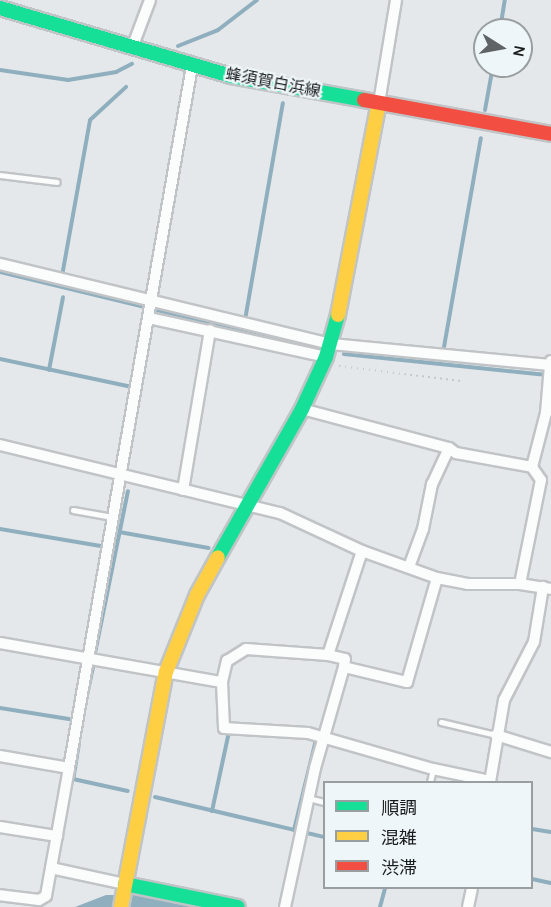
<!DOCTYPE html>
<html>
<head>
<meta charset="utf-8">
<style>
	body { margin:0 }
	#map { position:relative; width:551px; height:907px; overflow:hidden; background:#e4e8ea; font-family:Karla,"Noto Sans JP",sans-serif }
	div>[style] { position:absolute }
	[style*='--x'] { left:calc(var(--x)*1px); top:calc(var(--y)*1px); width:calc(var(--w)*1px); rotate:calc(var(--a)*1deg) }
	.water>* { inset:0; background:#8fafbf }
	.stream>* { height:4px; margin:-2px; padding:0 2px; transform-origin:2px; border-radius:2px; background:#8fafbf }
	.path>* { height:2px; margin-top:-1px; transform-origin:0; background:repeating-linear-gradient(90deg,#c7c8c8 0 1.5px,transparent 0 6px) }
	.roads { filter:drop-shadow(2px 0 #c1c4c6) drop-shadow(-2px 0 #c1c4c6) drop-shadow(0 2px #c1c4c6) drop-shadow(0 -2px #c1c4c6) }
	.lane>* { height:5px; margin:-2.5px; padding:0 2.5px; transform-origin:2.5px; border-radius:2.5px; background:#fbfcfc }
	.street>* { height:10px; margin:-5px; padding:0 5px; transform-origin:5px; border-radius:5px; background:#fbfcfc }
	.fast>* { height:14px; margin:-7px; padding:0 7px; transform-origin:7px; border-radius:7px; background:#16e098 }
	.slow>* { height:14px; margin:-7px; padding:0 7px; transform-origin:7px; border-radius:7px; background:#ffcf43 }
	.jam>* { height:14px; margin:-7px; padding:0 7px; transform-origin:7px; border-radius:7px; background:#f24e42 }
	span { translate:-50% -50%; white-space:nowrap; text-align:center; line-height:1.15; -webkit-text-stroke:4.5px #eff6f9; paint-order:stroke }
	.street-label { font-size:16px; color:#191c1d }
	.legend { position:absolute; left:323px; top:781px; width:210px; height:108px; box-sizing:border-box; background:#eff6f9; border:2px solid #999fa1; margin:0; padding:8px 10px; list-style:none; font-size:18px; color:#191c1d }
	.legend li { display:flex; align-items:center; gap:12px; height:30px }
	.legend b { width:30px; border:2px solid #999fa1 }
	.north { position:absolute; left:473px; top:18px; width:60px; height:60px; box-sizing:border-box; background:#eff6f9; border:2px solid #999fa1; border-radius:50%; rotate:101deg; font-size:16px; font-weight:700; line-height:24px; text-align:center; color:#191c1d }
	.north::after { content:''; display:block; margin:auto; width:21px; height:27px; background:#606365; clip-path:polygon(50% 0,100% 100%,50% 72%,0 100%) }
</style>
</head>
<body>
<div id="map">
	<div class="water">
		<i style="clip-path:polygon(106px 895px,136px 895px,197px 907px,75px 907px)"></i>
	</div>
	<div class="stream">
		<i style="--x:500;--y:30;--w:30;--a:-81"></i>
		<i style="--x:178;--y:46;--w:43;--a:-21.8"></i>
		<i style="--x:218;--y:30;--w:49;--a:-37.6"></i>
		<i style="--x:0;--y:70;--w:69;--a:8.4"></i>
		<i style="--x:68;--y:80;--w:49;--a:-9.5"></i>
		<i style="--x:116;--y:72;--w:18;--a:-27"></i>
		<i style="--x:485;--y:110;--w:45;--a:-79.7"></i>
		<i style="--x:0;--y:272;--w:323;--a:13.6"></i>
		<i style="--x:62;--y:276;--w:158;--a:-79.8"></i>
		<i style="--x:90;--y:120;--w:49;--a:-42.5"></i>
		<i style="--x:245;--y:320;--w:220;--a:-80.1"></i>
		<i style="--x:444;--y:347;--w:212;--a:-80"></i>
		<i style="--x:344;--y:354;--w:204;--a:5.9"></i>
		<i style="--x:0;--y:359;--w:135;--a:12"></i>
		<i style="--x:49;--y:370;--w:74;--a:-79.1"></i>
		<i style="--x:0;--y:529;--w:108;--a:9.6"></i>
		<i style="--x:119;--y:532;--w:91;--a:10.1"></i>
		<i style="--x:95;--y:653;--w:165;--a:-78.5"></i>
		<i style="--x:86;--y:700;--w:35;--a:-78"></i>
		<i style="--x:0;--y:708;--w:76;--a:9.1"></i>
		<i style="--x:79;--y:743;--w:36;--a:99"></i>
		<i style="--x:73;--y:779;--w:56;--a:12.3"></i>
		<i style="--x:155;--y:797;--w:144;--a:13.3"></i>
		<i style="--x:212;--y:811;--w:81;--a:-77.9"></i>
		<i style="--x:532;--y:829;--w:19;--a:9"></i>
		<i style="--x:294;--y:830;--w:93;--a:-76.3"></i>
		<i style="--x:307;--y:833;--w:17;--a:13"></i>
		<i style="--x:532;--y:879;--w:19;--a:12"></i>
		<i style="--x:380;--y:907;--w:20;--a:-75"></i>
	</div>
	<div class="path">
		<i style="--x:339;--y:366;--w:123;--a:7"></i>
	</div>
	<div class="roads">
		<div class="lane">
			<i style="--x:0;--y:175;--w:57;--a:7"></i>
			<i style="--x:73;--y:510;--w:40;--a:10"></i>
			<i style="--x:441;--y:722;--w:57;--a:13.3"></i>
			<i style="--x:430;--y:782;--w:13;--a:-77"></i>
			<i style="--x:308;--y:798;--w:16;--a:14"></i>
		</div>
		<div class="street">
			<i style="--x:132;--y:48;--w:51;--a:-69.4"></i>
			<i style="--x:379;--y:103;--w:104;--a:-80.6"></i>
			<i style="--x:0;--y:264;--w:341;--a:13.6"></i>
			<i style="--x:331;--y:344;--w:220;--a:5.5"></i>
			<i style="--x:550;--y:365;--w:4;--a:-76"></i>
			<i style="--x:149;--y:318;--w:181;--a:12.4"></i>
			<i style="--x:302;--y:409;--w:152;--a:14.9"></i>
			<i style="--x:449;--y:448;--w:40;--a:115"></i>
			<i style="--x:432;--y:484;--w:46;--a:101.3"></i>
			<i style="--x:423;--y:529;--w:40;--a:110.2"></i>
			<i style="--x:0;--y:445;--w:288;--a:13.7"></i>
			<i style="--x:280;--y:513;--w:90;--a:24.9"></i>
			<i style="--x:362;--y:551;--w:80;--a:19.8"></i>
			<i style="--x:437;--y:578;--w:31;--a:11"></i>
			<i style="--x:467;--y:584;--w:53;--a:0"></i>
			<i style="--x:520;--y:584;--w:31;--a:9"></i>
			<i style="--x:449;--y:448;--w:9;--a:36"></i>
			<i style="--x:456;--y:453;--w:77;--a:10.4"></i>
			<i style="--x:532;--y:467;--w:56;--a:-75.5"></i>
			<i style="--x:546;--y:413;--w:48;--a:-85.2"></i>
			<i style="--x:183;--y:490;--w:162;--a:-80.4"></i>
			<i style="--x:520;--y:584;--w:106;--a:-78.6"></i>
			<i style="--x:541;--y:480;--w:16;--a:-125"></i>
			<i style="--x:0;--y:643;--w:225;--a:10"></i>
			<i style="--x:222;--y:682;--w:22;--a:-77"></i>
			<i style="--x:227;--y:661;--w:22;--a:-32"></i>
			<i style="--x:246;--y:649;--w:82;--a:4.2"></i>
			<i style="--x:328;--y:655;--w:17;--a:13"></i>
			<i style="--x:345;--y:659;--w:8;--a:97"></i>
			<i style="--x:328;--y:655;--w:109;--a:-71.9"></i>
			<i style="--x:222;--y:682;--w:46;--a:87.5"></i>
			<i style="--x:224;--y:728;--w:84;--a:3.4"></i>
			<i style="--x:308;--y:733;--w:130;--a:16.1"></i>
			<i style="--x:433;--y:769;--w:58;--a:11.9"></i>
			<i style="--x:496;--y:735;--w:58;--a:17.2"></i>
			<i style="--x:0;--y:756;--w:70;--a:9.9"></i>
			<i style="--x:69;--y:768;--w:130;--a:100.2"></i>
			<i style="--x:46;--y:896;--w:8;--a:150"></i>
			<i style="--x:39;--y:900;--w:39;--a:-173"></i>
			<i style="--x:69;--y:768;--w:713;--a:-80.06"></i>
			<i style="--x:490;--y:782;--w:83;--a:-80.3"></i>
			<i style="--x:504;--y:700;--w:65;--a:-62.7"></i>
			<i style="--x:534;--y:642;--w:56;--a:-80.7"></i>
			<i style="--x:0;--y:827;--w:58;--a:9"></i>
			<i style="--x:51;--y:868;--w:76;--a:12.2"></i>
			<i style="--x:285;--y:907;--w:142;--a:-77.8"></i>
			<i style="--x:315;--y:768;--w:105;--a:-74"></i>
			<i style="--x:344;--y:667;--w:65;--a:13.4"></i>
			<i style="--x:407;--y:682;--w:108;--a:-73.9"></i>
			<i style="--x:468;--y:907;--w:19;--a:-78"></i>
		</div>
		<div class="fast">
			<i style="--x:0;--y:8;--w:241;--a:16.4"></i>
			<i style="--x:231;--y:76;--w:135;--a:10.2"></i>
			<i style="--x:218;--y:557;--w:170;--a:-60.4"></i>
			<i style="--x:302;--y:409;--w:57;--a:-65.2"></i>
			<i style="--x:326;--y:357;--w:44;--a:-74.1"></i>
			<i style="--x:125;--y:884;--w:115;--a:11.5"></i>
		</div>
		<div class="slow">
			<i style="--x:338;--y:315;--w:216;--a:-79.1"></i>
			<i style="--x:121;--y:907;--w:239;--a:-79.2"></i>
			<i style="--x:166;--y:672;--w:83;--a:-68.1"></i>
			<i style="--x:197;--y:595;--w:43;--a:-61.1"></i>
		</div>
		<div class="jam">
			<i style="--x:364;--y:100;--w:190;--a:10.3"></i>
		</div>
	</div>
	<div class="street-label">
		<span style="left:273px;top:83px;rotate:11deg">蜂須賀白浜線</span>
	</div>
	<ul class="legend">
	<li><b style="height:8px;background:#16e098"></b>順調</li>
	<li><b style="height:8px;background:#ffcf43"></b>混雑</li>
	<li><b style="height:8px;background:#f24e42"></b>渋滞</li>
	</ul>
	<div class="north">N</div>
</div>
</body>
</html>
